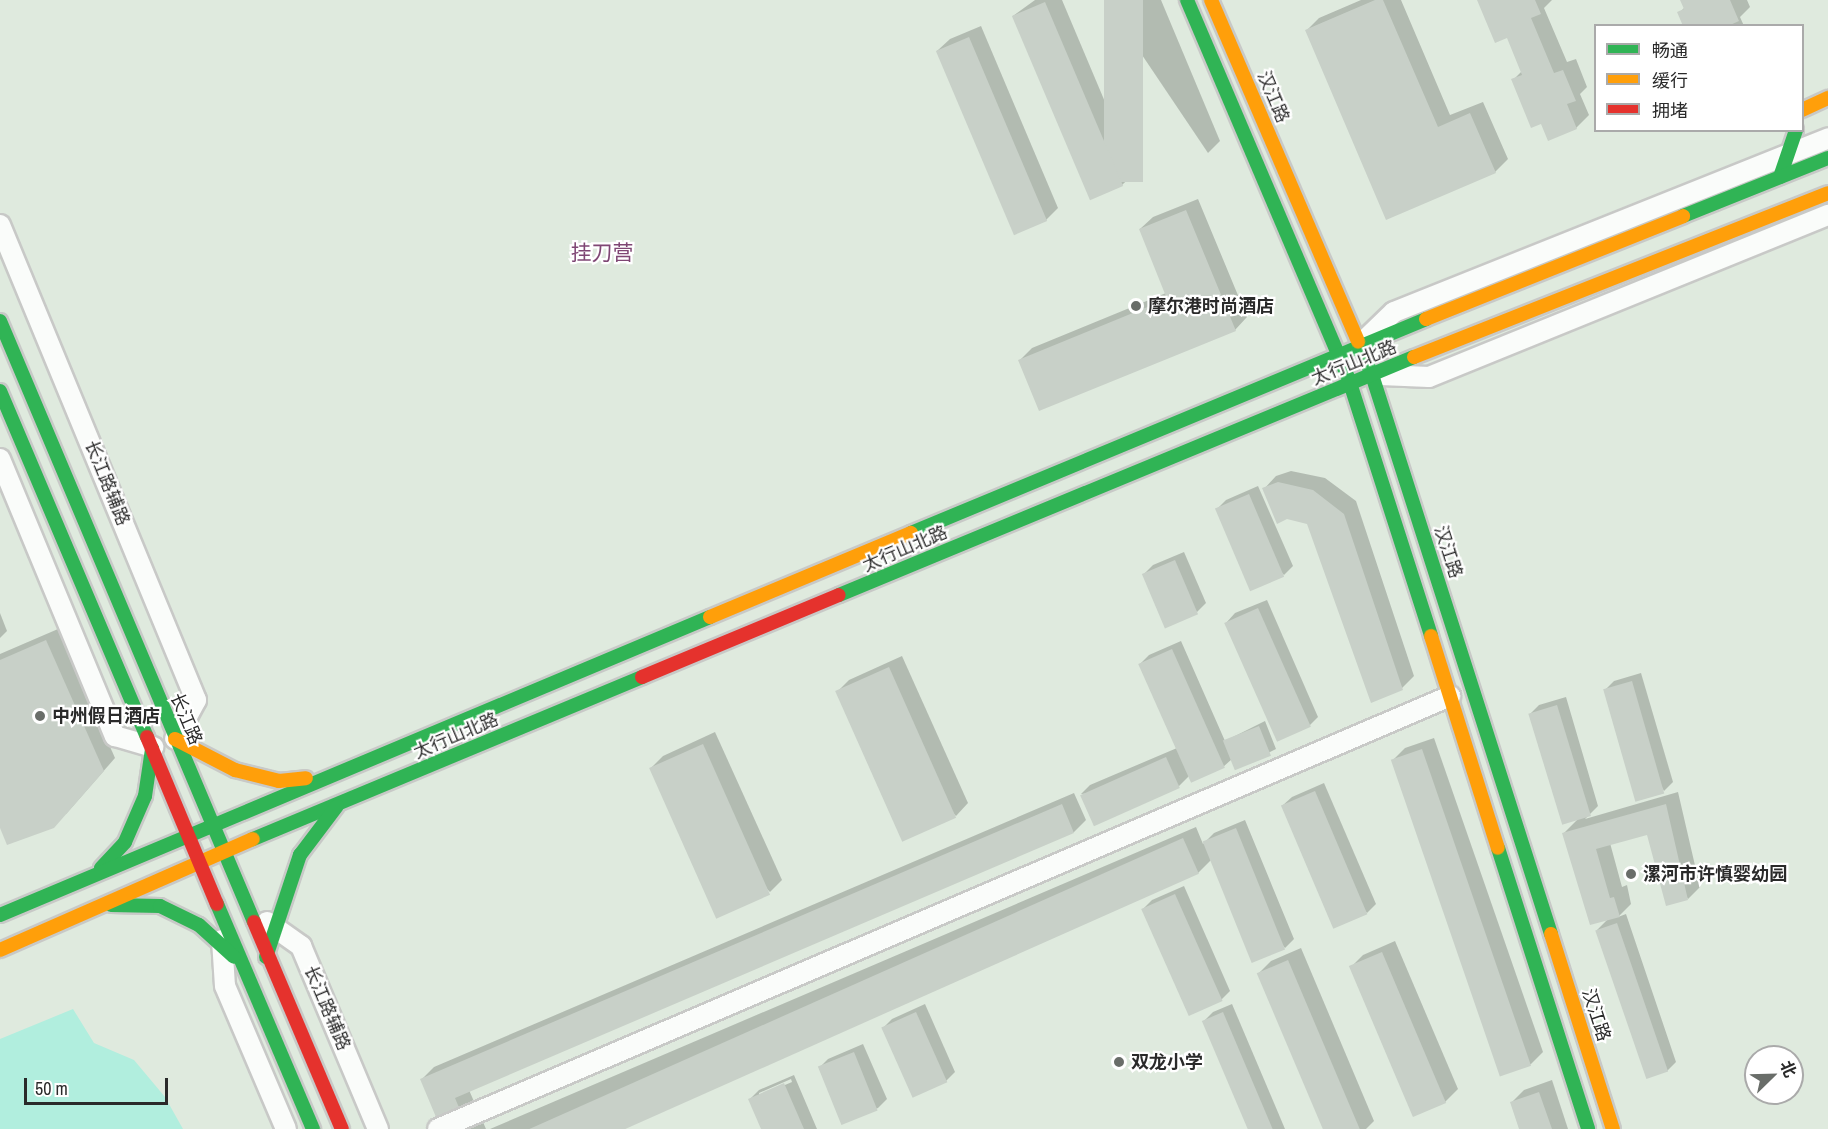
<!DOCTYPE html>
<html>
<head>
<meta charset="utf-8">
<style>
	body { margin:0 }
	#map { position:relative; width:1828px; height:1129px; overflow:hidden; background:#dfeade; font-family:"Archivo Narrow","Noto Sans SC",sans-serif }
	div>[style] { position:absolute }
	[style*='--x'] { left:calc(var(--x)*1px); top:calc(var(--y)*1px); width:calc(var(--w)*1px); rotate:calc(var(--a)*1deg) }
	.pitch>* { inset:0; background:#b1eede }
	.shadow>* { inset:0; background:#0003 }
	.building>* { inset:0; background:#c8d0c8; transform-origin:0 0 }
	.roads { filter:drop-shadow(2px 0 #c8c9c7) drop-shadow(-2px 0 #c8c9c7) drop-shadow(0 2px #c8c9c7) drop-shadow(0 -2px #c8c9c7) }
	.street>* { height:20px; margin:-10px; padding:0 10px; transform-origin:10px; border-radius:10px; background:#fafcfa }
	.fast>* { height:14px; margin:-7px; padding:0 7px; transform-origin:7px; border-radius:7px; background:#30b455 }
	.slow>* { height:14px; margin:-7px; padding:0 7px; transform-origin:7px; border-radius:7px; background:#ff9f0a }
	.jam>* { height:14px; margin:-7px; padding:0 7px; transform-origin:7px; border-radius:7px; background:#e5322d }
	.dots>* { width:16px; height:16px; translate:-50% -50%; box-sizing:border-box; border:3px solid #fff; border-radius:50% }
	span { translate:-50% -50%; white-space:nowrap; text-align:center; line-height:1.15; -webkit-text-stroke:4.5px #fff; paint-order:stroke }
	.street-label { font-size:18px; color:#2a2a2a }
	.poi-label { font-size:18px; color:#2a2a2a; font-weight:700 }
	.left { translate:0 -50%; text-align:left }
	.quarter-label { font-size:21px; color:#7f4674 }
	.legend { position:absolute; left:1594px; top:24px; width:210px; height:108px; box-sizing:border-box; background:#fff; border:2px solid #aaa; margin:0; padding:8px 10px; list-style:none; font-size:18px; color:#2a2a2a }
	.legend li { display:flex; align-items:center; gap:12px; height:30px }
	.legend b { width:30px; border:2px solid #aaa }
	.north { position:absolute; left:1744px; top:1045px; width:60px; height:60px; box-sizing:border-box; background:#fff; border:2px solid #aaa; border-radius:50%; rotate:67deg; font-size:16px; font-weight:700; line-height:24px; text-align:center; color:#2a2a2a }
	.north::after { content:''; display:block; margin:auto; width:21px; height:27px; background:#696d69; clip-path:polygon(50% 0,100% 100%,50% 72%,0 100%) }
	.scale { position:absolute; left:24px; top:1078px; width:144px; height:27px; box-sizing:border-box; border:3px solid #2a2a2a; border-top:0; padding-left:8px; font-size:18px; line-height:21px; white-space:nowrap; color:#2a2a2a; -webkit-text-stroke:4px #fff; paint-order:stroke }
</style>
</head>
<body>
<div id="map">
	<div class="pitch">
		<i style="clip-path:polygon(73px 1009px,94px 1043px,134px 1060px,165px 1097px,183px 1129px,0 1129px,0 1039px)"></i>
	</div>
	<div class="shadow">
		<i style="clip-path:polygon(1035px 0,1062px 0,1135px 173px,1122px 185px,1013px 16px)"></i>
		<i style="clip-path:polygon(1105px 0,1161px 0,1220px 141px,1208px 153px)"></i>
		<i style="clip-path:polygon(1361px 0,1401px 0,1450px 115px,1483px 102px,1508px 159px,1495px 172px,1307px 30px,1319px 18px)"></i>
		<i style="clip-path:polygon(1479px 0,1552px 0,1544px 8px,1567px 62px,1576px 59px,1587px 87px,1580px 94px,1589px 115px,1576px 128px,1542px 122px,1513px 80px,1522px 71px,1508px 36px)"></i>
		<i style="clip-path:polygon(1682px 0,1747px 0,1750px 7px,1740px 17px,1744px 26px,1684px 26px,1679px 13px,1685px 7px)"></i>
		<i style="clip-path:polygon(981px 26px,1058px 208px,1046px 220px,937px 51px,950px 39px)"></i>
		<i style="clip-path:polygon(1198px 199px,1247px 317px,1235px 330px,1020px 360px,1032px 348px,1166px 293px,1140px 229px,1153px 217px)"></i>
		<i style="clip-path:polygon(1291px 471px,1325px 478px,1356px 501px,1414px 676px,1402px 688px,1308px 522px,1264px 489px,1276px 476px)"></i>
		<i style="clip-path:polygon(1258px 486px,1293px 566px,1284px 575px,1217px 509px,1226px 500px)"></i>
		<i style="clip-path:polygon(1184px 552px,1206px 603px,1197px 612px,1144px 574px,1153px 565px)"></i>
		<i style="clip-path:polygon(1267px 600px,1318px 717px,1309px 726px,1226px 623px,1235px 613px)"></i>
		<i style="clip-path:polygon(0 613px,7px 631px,0 638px)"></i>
		<i style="clip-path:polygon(58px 629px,115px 758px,66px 814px,0 827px,0 654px)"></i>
		<i style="clip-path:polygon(1181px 641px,1225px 741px,1265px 721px,1276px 749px,1236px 769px,1232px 759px,1223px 767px,1189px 776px,1179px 786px,1081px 794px,1090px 785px,1177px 748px,1140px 664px,1149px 655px)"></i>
		<i style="clip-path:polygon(902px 656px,968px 803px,956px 816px,837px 692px,849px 680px)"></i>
		<i style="clip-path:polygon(1641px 673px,1673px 782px,1664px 791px,1605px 690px,1614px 681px)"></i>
		<i style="clip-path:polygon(1566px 697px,1598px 806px,1585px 819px,1678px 792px,1700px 887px,1688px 899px,1648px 833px,1610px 843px,1622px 887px,1627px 885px,1631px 904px,1618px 917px,1626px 914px,1676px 1062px,1667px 1071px,1597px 930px,1608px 919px,1563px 834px,1579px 818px,1530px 714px,1539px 705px)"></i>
		<i style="clip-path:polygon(715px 732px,782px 880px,770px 892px,650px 769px,663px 756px)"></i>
		<i style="clip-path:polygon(1434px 738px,1543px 1052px,1531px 1064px,1501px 1075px,1392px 761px,1405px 748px)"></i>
		<i style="clip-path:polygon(1324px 783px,1376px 904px,1367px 913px,1282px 806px,1292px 797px)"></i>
		<i style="clip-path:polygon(1074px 793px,1086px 820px,1074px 832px,469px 1090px,486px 1129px,443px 1129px,422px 1079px,434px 1067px)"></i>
		<i style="clip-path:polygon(1245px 820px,1294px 939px,1285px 948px,1212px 859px,1198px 873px,600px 1129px,490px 1129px,1196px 827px,1203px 844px,1214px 833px)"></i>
		<i style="clip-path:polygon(1184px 886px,1230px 991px,1221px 1000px,1143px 909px,1152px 900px)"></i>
		<i style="clip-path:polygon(1395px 941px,1458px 1089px,1445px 1102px,1351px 967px,1363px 955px)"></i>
		<i style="clip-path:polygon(1301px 948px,1374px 1121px,1366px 1129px,1325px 1129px,1259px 973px,1271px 961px)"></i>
		<i style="clip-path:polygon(925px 1004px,955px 1072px,946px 1081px,883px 1028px,892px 1019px)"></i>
		<i style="clip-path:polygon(1232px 1004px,1285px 1129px,1249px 1129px,1204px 1021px,1213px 1012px)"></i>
		<i style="clip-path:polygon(863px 1044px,887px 1099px,878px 1108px,843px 1123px,819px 1068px,828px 1059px)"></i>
		<i style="clip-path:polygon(evenodd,794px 1075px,817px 1129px,763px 1129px,750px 1099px,759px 1090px,794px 1075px,791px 1079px,792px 1082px,759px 1096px,759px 1093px,791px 1079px)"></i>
		<i style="clip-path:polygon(1552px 1080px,1568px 1129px,1521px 1129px,1512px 1102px,1524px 1090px)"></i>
	</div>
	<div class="building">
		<i style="left:1104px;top:0;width:39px;height:182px"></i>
		<i style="clip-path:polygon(1375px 0,1383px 0,1438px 127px,1470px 113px,1496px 173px,1386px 220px,1305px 30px)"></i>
		<i style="clip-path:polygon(1477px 0,1535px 0,1541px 14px,1531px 18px,1554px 73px,1563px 70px,1576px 101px,1567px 104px,1577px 129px,1548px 141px,1541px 124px,1531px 128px,1511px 79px,1522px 75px,1507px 38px,1495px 43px)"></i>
		<i style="clip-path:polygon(1680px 0,1730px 0,1739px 21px,1728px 26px,1683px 26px,1677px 12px,1684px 9px)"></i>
		<i style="left:1045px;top:2px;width:200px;height:36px;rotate:67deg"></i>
		<i style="left:969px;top:37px;width:200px;height:36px;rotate:67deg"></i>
		<i style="clip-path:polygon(1186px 210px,1236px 331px,1039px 411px,1018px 360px,1167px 299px,1139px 229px)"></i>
		<i style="clip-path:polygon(1278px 482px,1313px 490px,1344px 514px,1403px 690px,1371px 703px,1307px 524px,1287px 519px,1277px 524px,1262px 488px)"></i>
		<i style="left:1249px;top:494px;width:90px;height:37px;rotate:67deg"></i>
		<i style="left:1175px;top:560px;width:59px;height:36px;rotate:67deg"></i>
		<i style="left:1258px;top:608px;width:130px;height:37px;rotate:66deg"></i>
		<i style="clip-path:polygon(46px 640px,104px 771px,54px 828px,7px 845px,0 828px,0 660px)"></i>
		<i style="left:1172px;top:649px;width:130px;height:37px;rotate:66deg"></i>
		<i style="left:889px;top:667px;width:165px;height:59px;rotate:66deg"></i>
		<i style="left:1632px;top:681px;width:117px;height:30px;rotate:74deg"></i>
		<i style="left:1557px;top:705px;width:116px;height:30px;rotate:73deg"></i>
		<i style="left:1259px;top:726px;width:32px;height:39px;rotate:68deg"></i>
		<i style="left:703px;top:744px;width:165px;height:59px;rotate:66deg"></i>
		<i style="left:1422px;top:749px;width:335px;height:33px;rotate:71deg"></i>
		<i style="left:1166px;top:757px;width:34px;height:94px;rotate:66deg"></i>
		<i style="left:1315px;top:791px;width:134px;height:37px;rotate:67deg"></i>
		<i style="clip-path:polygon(1062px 804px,1074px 833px,455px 1098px,468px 1129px,441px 1129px,420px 1079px)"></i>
		<i style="clip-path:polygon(1666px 804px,1688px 900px,1666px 906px,1647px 835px,1596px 849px,1610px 898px,1614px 897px,1620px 917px,1590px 925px,1562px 833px)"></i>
		<i style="left:1236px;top:828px;width:131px;height:36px;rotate:68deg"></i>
		<i style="left:1183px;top:838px;width:39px;height:740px;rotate:66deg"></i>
		<i style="left:1175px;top:894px;width:117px;height:37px;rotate:66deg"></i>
		<i style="left:1617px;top:923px;width:157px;height:23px;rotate:71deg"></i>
		<i style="left:1382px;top:952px;width:164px;height:36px;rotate:67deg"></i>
		<i style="left:1288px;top:960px;width:184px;height:34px;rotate:67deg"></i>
		<i style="left:916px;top:1012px;width:77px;height:38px;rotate:66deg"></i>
		<i style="left:1223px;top:1012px;width:127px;height:23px;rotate:67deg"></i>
		<i style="left:854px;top:1052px;width:63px;height:39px;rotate:68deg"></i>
		<i style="clip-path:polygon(784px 1083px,804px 1129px,761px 1129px,748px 1099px)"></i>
		<i style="clip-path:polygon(1539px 1092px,1552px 1129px,1519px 1129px,1510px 1102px)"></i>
	</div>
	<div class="roads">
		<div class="street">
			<i style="--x:0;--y:225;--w:514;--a:67.58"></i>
			<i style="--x:196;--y:700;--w:44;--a:118.3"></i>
			<i style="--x:1367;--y:338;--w:37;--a:-44"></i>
			<i style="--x:1394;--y:312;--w:468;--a:-21.8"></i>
			<i style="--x:1381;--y:375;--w:48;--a:2.4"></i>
			<i style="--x:1429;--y:377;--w:431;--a:-22.1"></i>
			<i style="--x:0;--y:459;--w:300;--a:67.5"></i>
			<i style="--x:115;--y:736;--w:40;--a:16"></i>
			<i style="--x:267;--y:922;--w:42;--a:35.2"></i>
			<i style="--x:301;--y:946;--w:199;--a:67.2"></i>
			<i style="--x:222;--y:940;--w:46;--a:86.3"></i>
			<i style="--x:225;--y:986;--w:155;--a:66.9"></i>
			<i style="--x:438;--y:1129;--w:1101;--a:-23.16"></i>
		</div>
		<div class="fast">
			<i style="--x:1187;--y:0;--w:416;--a:66.9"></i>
			<i style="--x:1350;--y:383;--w:266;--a:72.2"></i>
			<i style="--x:1780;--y:177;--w:50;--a:-71.2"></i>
			<i style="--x:1683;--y:216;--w:156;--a:-21.8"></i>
			<i style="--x:0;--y:321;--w:652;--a:67.09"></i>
			<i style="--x:1358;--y:342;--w:36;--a:67"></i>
			<i style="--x:1372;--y:375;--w:587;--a:72.24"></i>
			<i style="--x:0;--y:391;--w:376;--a:67"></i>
			<i style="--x:911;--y:533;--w:558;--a:-22.56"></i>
			<i style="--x:839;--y:595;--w:622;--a:-22.49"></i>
			<i style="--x:253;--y:839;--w:421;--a:-22.6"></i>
			<i style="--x:1498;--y:848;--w:295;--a:72.2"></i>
			<i style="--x:101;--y:868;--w:35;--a:-47"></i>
			<i style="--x:125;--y:842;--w:50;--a:-66.5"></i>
			<i style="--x:145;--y:796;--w:48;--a:-81.5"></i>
			<i style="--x:217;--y:904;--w:245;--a:66.9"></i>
			<i style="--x:111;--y:905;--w:49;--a:1.2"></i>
			<i style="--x:160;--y:906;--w:43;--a:26"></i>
			<i style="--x:199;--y:925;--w:47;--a:42.4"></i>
			<i style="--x:0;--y:915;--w:770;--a:-22.77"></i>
			<i style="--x:266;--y:957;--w:108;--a:-71.6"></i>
			<i style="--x:300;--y:855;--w:61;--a:-52.9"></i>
		</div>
		<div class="slow">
			<i style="--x:1211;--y:0;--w:372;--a:66.7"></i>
			<i style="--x:1802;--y:110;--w:29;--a:-25"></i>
			<i style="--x:1426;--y:319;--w:277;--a:-21.8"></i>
			<i style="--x:1414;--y:357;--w:445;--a:-21.6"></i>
			<i style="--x:710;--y:617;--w:218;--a:-22.7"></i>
			<i style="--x:1431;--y:636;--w:222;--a:72.5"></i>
			<i style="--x:175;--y:739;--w:68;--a:27.3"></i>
			<i style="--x:235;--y:770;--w:45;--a:14"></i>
			<i style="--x:279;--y:781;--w:27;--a:-6"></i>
			<i style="--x:1551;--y:934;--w:205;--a:72.4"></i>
			<i style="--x:0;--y:950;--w:276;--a:-23.7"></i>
		</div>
		<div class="jam">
			<i style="--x:642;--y:677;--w:213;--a:-22.6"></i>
			<i style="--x:147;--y:737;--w:181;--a:67.3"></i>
			<i style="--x:254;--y:922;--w:225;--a:67"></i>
		</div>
	</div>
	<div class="dots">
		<i style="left:1136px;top:306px;background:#696d69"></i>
		<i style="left:40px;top:716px;background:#696d69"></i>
		<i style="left:1631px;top:874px;background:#696d69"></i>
		<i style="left:1119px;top:1062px;background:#696d69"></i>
	</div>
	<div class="street-label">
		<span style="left:1273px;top:97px;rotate:67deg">汉江路</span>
		<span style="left:1354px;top:363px;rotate:-22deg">太行山北路</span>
		<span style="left:107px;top:483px;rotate:68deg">长江路辅路</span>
		<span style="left:905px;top:549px;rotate:-23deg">太行山北路</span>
		<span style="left:1448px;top:552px;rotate:72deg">汉江路</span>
		<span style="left:186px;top:719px;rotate:67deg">长江路</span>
		<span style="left:456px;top:736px;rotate:-23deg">太行山北路</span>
		<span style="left:327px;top:1008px;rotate:67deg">长江路辅路</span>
		<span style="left:1596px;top:1015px;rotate:72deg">汉江路</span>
	</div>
	<div class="poi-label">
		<span class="left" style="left:1148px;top:306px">摩尔港时尚酒店</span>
		<span class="left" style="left:52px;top:716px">中州假日酒店</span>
		<span class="left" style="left:1643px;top:874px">漯河市许慎婴幼园</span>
		<span class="left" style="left:1131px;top:1062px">双龙小学</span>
	</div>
	<div class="quarter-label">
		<span style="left:602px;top:253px">挂刀营</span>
	</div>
	<ul class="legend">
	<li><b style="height:8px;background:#30b455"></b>畅通</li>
	<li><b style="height:8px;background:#ff9f0a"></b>缓行</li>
	<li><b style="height:8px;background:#e5322d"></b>拥堵</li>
	</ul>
	<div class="north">北</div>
	<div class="scale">50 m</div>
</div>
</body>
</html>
